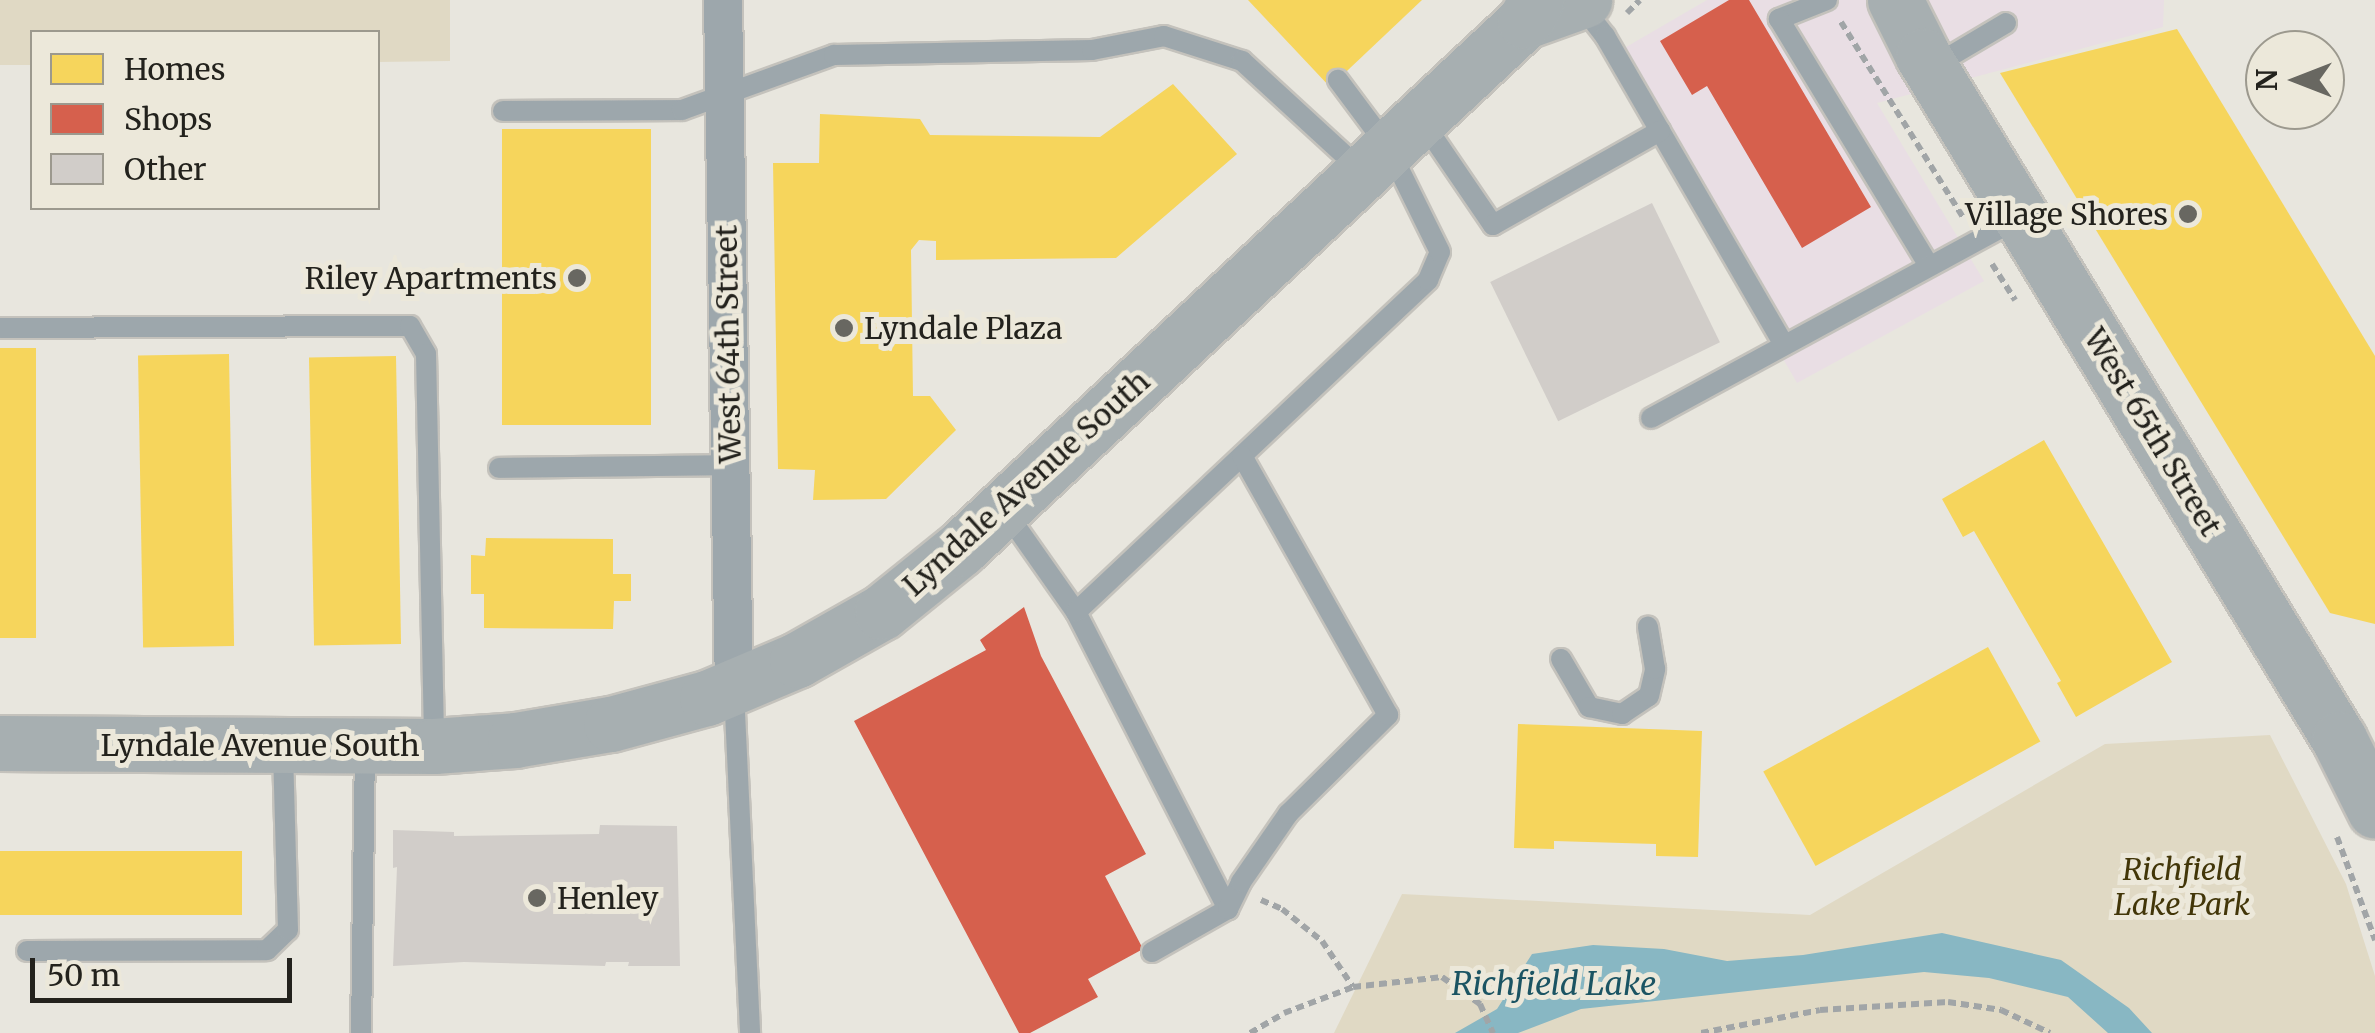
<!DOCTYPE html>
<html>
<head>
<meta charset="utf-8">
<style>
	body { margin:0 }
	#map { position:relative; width:2375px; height:1033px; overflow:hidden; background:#e8e6de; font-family:Merriweather,serif }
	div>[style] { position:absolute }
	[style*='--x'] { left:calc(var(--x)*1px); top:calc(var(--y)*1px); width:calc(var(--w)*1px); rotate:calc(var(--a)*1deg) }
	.commercial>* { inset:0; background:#e9dee4 }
	.green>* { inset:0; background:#e0d9c4 }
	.water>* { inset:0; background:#88b7c3 }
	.homes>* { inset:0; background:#f6d55c; transform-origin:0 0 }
	.shops>* { inset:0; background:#d6604d }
	.building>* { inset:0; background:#d1cdc9; transform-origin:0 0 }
	.path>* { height:6px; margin-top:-3px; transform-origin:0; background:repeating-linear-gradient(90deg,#a1a5a7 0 8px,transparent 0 13px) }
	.roads { filter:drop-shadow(2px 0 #c4c2bc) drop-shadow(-2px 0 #c4c2bc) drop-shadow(0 2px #c4c2bc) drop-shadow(0 -2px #c4c2bc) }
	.lane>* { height:20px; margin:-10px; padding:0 10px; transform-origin:10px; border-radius:10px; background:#9da7ac }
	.street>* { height:38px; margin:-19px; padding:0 19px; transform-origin:19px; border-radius:19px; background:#9da7ac }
	.secondary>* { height:55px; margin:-27.5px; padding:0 27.5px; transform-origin:27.5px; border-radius:27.5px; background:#a7afb1 }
	.dots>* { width:28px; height:28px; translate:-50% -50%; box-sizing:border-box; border:5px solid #ece8da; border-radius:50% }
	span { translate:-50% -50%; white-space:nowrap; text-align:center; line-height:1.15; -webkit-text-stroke:10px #ece8da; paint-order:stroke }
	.poi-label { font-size:30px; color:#23221d }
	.right { translate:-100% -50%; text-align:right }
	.left { translate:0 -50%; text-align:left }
	.street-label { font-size:30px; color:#23221d }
	.park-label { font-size:30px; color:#423609; font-style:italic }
	.water-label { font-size:32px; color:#1b5463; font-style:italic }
	.legend { position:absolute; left:30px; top:30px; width:350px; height:180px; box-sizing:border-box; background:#ece8da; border:2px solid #9c998e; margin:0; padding:12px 18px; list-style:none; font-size:30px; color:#23221d }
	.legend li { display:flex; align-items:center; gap:20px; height:50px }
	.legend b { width:50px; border:2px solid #9c998e }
	.north { position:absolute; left:2245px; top:30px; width:100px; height:100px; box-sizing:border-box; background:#ece8da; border:2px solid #9c998e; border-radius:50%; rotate:270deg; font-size:28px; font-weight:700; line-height:40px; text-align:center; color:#23221d }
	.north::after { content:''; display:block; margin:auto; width:35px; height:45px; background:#686761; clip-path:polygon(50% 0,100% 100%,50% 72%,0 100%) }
	.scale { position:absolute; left:30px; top:958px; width:262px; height:45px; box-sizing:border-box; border:5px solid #23221d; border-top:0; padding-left:12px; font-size:30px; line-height:35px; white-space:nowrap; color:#23221d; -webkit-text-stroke:8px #ece8da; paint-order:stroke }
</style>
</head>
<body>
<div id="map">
	<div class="commercial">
		<i style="clip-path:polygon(1707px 0,2164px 0,2163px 27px,1877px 103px,1984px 281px,1797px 383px,1609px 57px)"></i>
	</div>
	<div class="green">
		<i style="clip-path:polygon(0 0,450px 0,450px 61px,378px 62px,378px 32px,32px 32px,32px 65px,0 65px)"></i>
		<i style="clip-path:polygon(2270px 735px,2346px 884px,2375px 976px,2375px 1033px,1334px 1033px,1402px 894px,1810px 915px,2105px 744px)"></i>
	</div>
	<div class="water">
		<i style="clip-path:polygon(1942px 933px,2061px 960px,2129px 1008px,2152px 1033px,2108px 1033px,2068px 997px,1989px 978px,1924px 972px,1581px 1009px,1518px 1033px,1455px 1033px,1497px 1009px,1532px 954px,1593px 945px,1664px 949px,1727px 961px,1803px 955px)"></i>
	</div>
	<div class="homes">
		<i style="clip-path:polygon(1248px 0,1422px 0,1330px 87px)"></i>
		<i style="clip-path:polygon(2177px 29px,2375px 356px,2375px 624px,2330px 613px,2000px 73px)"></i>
		<i style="clip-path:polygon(1173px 84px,1237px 154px,1116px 258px,936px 260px,936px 241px,919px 240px,911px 250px,913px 396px,930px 396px,956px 430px,886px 499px,813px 500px,815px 470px,778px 469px,773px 163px,819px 163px,820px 114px,920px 119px,930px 135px,1100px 137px)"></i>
		<i style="left:651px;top:129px;width:296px;height:149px;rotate:90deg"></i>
		<i style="left:0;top:348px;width:36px;height:290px"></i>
		<i style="left:229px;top:354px;width:292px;height:91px;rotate:89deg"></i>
		<i style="left:396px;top:356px;width:288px;height:87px;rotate:89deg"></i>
		<i style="clip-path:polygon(2044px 440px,2172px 662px,2076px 717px,2057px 683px,2061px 681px,1974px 531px,1963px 537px,1942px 499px)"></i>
		<i style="clip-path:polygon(486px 538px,613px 539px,613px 574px,631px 574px,631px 601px,614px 601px,613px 629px,484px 628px,484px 594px,471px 594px,471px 555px,485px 556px)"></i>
		<i style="left:1988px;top:647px;width:108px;height:257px;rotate:61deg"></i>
		<i style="clip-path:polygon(1518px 724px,1702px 731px,1698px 857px,1656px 856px,1656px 844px,1554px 841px,1554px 849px,1514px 848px)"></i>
		<i style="left:0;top:851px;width:242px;height:64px"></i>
	</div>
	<div class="shops">
		<i style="clip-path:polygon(1729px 0,1749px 0,1871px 207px,1802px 248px,1707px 86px,1692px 95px,1660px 41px)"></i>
		<i style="clip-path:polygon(1024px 607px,1041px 656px,1146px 854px,1105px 876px,1143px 949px,1088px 979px,1098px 997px,1030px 1033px,1019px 1033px,854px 721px,986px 650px,980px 640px)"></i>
	</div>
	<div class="building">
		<i style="left:1652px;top:203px;width:155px;height:180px;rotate:64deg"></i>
		<i style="clip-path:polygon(600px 825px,677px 826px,680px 966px,628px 966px,629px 962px,606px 962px,605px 966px,464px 962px,393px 966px,397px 867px,393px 868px,393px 830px,454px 832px,454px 836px,599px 834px)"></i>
	</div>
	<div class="path">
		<i style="--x:1627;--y:13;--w:18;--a:-45"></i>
		<i style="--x:1841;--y:22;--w:232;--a:58"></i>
		<i style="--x:1992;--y:264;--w:43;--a:57.4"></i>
		<i style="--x:2337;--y:837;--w:110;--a:69.7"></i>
		<i style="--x:1261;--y:900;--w:23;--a:23"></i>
		<i style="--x:1282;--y:909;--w:51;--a:38.7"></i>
		<i style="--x:1322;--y:941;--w:55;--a:56"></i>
		<i style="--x:1250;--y:1033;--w:39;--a:-30"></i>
		<i style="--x:1284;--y:1013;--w:74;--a:-20.6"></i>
		<i style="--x:1353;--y:987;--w:90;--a:-6.4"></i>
		<i style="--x:1442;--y:977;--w:47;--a:35.4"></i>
		<i style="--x:1480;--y:1004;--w:32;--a:66"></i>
		<i style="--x:1701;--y:1033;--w:121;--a:-10.9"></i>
		<i style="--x:1820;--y:1010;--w:128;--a:-3.6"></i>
		<i style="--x:1948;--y:1002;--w:54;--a:8.6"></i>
		<i style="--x:2001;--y:1010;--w:54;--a:25.1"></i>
	</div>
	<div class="roads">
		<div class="lane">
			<i style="--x:1827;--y:0;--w:52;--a:158.4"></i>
			<i style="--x:1779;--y:19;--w:289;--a:58.7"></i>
			<i style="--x:1580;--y:4;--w:41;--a:52"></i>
			<i style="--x:1605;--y:36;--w:357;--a:59.9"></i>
			<i style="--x:1932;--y:67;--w:86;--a:-30.7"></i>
			<i style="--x:503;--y:111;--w:179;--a:-0.3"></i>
			<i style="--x:682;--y:110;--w:162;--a:-19.9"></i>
			<i style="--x:834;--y:55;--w:258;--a:-1.1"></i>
			<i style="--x:1092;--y:50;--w:73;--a:-11"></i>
			<i style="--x:1164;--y:36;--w:82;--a:17.8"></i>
			<i style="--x:1242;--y:61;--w:161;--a:42.5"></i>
			<i style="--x:1422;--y:121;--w:126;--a:55.7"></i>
			<i style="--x:1493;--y:225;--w:192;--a:-29.4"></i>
			<i style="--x:0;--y:328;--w:410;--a:-0.3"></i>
			<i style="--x:410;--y:326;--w:32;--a:60"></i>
			<i style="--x:426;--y:354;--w:391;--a:88.8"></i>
			<i style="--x:1651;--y:418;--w:420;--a:-28.5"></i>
			<i style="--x:499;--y:468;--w:231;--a:-0.7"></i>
			<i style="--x:1005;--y:511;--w:123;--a:54.9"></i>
			<i style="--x:1076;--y:612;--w:334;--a:62.9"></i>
			<i style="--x:1076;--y:612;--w:484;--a:-43.3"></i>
			<i style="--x:1428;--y:280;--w:30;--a:-67"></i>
			<i style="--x:1440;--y:252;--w:117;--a:-116.3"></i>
			<i style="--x:1388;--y:147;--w:84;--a:-126.7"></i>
			<i style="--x:1561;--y:659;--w:56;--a:59.7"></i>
			<i style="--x:1589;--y:707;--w:34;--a:12"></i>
			<i style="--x:1622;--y:714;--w:32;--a:-34"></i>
			<i style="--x:1649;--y:696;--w:28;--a:-77"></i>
			<i style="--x:1655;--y:669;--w:43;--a:-99.5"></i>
			<i style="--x:734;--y:691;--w:342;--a:87.3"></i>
			<i style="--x:27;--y:951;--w:240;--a:-0.2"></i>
			<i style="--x:267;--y:950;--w:29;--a:-44"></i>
			<i style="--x:288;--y:930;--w:181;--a:-91.6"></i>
			<i style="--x:1152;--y:952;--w:87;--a:-29.5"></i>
			<i style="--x:1228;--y:909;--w:30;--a:-64"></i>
			<i style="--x:1241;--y:882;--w:83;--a:-55.3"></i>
			<i style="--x:1288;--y:814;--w:141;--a:-44.7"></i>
			<i style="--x:1388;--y:715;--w:297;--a:-119.4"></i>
			<i style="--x:361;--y:1033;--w:283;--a:-89.2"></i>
		</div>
		<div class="street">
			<i style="--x:723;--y:0;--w:689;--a:89.09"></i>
		</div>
		<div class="secondary">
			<i style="--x:1895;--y:0;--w:63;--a:63.4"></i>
			<i style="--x:1923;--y:56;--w:800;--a:58.66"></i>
			<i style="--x:2339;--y:739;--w:80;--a:63.4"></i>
			<i style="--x:1525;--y:21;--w:63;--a:-19.6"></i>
			<i style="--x:0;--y:743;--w:434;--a:0.4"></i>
			<i style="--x:434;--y:746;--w:81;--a:-4.2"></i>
			<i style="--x:515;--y:740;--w:97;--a:-9.5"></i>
			<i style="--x:611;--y:724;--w:99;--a:-15.2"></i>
			<i style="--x:707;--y:698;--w:98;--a:-22.9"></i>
			<i style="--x:797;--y:660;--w:98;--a:-29.5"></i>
			<i style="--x:882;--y:612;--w:100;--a:-38.9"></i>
			<i style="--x:960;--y:549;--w:773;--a:-43.06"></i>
			<i style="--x:1525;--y:21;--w:24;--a:-62"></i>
		</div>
	</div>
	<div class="dots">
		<i style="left:2188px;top:214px;background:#686761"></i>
		<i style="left:577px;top:278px;background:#686761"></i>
		<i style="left:844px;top:328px;background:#686761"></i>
		<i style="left:537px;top:898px;background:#686761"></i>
	</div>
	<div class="poi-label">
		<span class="right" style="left:2168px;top:214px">Village Shores</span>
		<span class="right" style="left:557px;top:278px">Riley Apartments</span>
		<span class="left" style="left:864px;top:328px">Lyndale Plaza</span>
		<span class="left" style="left:557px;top:898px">Henley</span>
	</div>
	<div class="street-label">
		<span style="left:728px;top:344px;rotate:-91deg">West 64th Street</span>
		<span style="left:2153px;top:432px;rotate:59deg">West 65th Street</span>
		<span style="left:1026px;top:483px;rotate:-42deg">Lyndale Avenue South</span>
		<span style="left:260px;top:745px">Lyndale Avenue South</span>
	</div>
	<div class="park-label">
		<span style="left:2182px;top:886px">Richfield<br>Lake Park</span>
	</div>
	<div class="water-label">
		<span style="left:1554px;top:984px">Richfield Lake</span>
	</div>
	<ul class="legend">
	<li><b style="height:28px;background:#f6d55c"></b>Homes</li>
	<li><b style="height:28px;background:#d6604d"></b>Shops</li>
	<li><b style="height:28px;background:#d1cdc9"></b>Other</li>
	</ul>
	<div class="north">N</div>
	<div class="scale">50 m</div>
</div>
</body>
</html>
